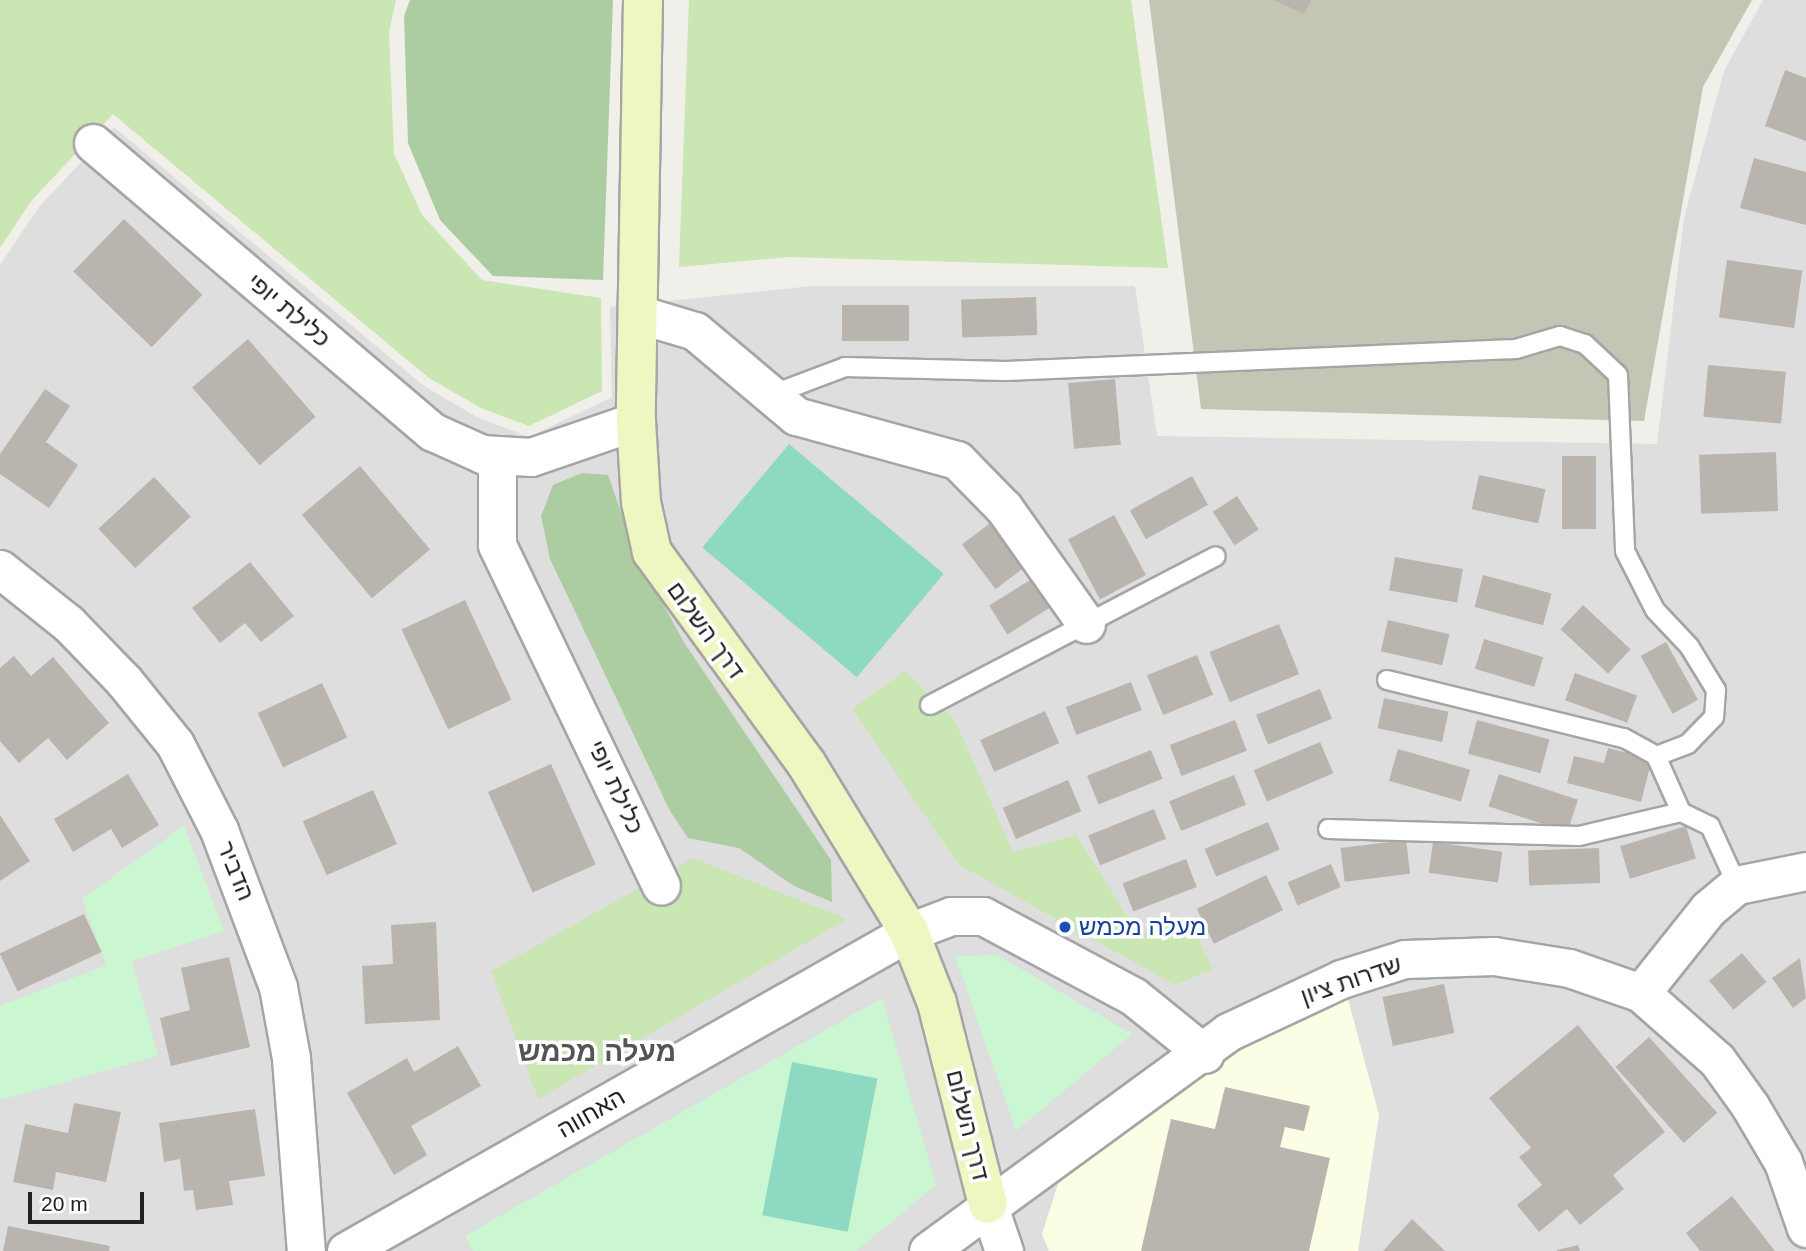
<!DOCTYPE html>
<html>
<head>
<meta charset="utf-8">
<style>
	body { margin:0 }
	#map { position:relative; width:1806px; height:1251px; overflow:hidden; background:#f1efe9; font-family:Arial,Heebo,sans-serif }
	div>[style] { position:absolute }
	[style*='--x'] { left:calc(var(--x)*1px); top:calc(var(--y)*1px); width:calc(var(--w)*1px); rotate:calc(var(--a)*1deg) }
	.residential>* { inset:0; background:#dfdede }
	.education>* { inset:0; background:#fcfde5 }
	.construction>* { inset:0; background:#c4c5b5 }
	.grass>* { inset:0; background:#c9e6b3 }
	.forest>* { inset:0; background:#abcda1 }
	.park>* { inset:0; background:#caf6d1 }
	.pitch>* { inset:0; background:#8dd9c1; transform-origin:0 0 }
	.building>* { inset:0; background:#bab4ae; transform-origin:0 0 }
	.roads { filter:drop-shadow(2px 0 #a5a5a5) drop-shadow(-2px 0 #a5a5a5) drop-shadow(0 2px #a5a5a5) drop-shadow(0 -2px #a5a5a5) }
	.lane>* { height:18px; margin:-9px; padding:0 9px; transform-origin:9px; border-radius:9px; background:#fff }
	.street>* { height:37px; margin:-18.5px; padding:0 18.5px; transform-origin:18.5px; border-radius:18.5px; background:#fff }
	.secondary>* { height:38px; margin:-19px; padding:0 19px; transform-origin:19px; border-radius:19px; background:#f0f6c2 }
	.dots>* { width:19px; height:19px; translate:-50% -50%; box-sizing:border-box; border:4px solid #fff; border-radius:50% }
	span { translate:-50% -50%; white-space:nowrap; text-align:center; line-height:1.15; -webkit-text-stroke:7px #fff; paint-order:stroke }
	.street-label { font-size:24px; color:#212121 }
	.transit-label { font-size:24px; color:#164399 }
	.left { translate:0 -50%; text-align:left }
	.quarter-label { font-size:28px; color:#545454; font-weight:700 }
	.scale { position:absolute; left:28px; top:1192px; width:116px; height:32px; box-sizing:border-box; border:4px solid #212121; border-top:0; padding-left:9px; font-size:21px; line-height:24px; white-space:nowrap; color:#212121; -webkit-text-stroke:5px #fff; paint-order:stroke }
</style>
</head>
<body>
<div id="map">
	<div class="residential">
		<i style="clip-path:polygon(1763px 0,1806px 0,1806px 1251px,0 1251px,0 265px,39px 207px,114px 127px,424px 386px,477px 417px,529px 437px,612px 397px,610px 307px,813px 286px,1135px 286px,1157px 436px,1657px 444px,1684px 218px,1724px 71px)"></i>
	</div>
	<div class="education">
		<i style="clip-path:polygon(1348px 999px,1379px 1115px,1358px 1251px,1049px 1251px,1042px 1234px,1059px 1181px,1259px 1033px)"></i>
	</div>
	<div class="construction">
		<i style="clip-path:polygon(1149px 0,1752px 0,1703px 87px,1644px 421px,1201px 409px)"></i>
	</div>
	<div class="grass">
		<i style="clip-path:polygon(0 0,396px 0,389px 32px,394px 154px,422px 215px,482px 280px,601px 298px,602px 391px,529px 426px,481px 408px,429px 378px,113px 114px,31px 201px,0 248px)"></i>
		<i style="clip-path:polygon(689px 0,1131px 0,1168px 268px,788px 257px,679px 267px)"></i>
		<i style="clip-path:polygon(905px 671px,956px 722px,1013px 852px,1076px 835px,1139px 935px,1189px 921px,1213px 969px,1175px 985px,959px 865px,852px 709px)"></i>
		<i style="clip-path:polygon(693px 858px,847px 919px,538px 1099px,491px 971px)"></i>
	</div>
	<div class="forest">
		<i style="clip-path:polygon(410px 0,613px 0,603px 280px,493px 276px,440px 220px,408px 143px,404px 16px)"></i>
		<i style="clip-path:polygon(582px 473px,608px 475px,636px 555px,685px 644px,831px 860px,832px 902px,794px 886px,739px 848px,688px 838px,670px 811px,550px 559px,541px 516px,553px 485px)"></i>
	</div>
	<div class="park">
		<i style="clip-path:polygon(184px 826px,224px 931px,132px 961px,158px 1056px,0 1100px,0 1006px,106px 965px,82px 899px)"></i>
		<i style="clip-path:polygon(997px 955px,1132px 1034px,1016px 1131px,955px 956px)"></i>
		<i style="clip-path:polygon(882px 998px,936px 1185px,856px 1251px,473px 1251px,465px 1236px)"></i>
	</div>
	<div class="pitch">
		<i style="left:789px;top:444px;width:202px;height:135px;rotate:40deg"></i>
		<i style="left:792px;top:1062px;width:87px;height:156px;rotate:11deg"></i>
	</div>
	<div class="building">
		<i style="clip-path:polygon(1274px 0,1311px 0,1304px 14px)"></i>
		<i style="clip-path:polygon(1785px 70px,1806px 78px,1806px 141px,1765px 126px)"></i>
		<i style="clip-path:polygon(1754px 158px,1806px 172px,1806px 225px,1740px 208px)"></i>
		<i style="left:124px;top:219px;width:109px;height:73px;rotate:44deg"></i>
		<i style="left:1727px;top:260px;width:76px;height:58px;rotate:8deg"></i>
		<i style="left:1036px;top:297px;width:38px;height:75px;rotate:88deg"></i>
		<i style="left:842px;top:305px;width:67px;height:36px"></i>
		<i style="left:248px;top:339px;width:103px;height:74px;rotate:49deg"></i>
		<i style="left:1708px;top:365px;width:78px;height:52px;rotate:5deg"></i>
		<i style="left:1115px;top:379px;width:66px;height:47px;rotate:85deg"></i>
		<i style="clip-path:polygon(45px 389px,70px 406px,46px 442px,78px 465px,49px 508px,0 474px,0 454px)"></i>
		<i style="left:1776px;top:452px;width:59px;height:77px;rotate:88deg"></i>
		<i style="left:1562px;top:456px;width:34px;height:73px"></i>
		<i style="left:360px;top:466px;width:109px;height:76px;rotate:50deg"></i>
		<i style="left:1479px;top:475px;width:68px;height:35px;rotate:12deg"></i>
		<i style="left:1192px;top:476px;width:33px;height:71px;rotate:61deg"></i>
		<i style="left:154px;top:477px;width:54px;height:76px;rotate:47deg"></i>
		<i style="left:1237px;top:496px;width:40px;height:29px;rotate:57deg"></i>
		<i style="left:1114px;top:515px;width:68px;height:52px;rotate:62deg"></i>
		<i style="left:993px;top:521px;width:56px;height:39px;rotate:53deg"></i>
		<i style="left:1395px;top:557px;width:69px;height:34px;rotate:10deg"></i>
		<i style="clip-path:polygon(250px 562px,294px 616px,261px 642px,245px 623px,220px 643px,192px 608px)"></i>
		<i style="left:1483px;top:575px;width:71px;height:33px;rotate:15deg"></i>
		<i style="left:1035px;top:577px;width:34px;height:54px;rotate:58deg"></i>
		<i style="left:465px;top:600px;width:110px;height:70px;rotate:65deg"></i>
		<i style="left:1583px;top:605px;width:65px;height:33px;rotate:43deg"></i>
		<i style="left:1388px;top:620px;width:63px;height:32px;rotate:13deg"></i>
		<i style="left:1279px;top:624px;width:54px;height:75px;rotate:68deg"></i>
		<i style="left:1484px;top:639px;width:62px;height:31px;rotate:17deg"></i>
		<i style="left:1666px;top:642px;width:66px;height:29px;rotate:61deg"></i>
		<i style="left:1197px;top:655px;width:43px;height:54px;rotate:68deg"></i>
		<i style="clip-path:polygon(14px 656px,31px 676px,53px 657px,109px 723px,67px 760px,48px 738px,19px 763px,0 741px,0 668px)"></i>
		<i style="left:1575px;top:673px;width:66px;height:29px;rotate:20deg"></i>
		<i style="left:1131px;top:682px;width:30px;height:70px;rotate:69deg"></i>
		<i style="left:322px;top:683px;width:60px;height:71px;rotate:65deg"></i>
		<i style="left:1320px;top:689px;width:32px;height:69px;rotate:68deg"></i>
		<i style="left:1384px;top:698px;width:66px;height:31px;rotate:12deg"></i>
		<i style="left:1045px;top:711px;width:35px;height:71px;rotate:66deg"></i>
		<i style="left:1235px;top:720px;width:33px;height:70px;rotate:69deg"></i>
		<i style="left:1477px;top:720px;width:75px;height:35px;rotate:15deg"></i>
		<i style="left:1320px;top:742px;width:34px;height:72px;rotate:67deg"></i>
		<i style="clip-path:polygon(1608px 748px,1652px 759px,1641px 802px,1567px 783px,1574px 756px,1604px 763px)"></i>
		<i style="left:1398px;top:749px;width:75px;height:33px;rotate:16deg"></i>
		<i style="left:1151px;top:750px;width:31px;height:69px;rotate:68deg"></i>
		<i style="left:551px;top:764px;width:110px;height:69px;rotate:66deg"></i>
		<i style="clip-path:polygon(128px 774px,159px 825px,122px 848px,111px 829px,73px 852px,54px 819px)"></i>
		<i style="left:1499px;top:774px;width:83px;height:34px;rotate:18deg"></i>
		<i style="left:1234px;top:775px;width:32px;height:70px;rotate:68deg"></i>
		<i style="left:1068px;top:780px;width:34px;height:71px;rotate:67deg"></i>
		<i style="left:373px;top:790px;width:59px;height:77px;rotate:66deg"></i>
		<i style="left:1154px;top:809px;width:32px;height:71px;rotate:68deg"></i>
		<i style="clip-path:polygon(0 815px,30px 861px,0 881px)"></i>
		<i style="left:1268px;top:822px;width:30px;height:69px;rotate:67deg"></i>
		<i style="left:1686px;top:826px;width:34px;height:69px;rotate:73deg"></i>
		<i style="left:1406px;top:840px;width:34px;height:66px;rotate:83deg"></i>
		<i style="left:1433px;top:842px;width:70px;height:31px;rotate:8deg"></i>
		<i style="left:1599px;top:848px;width:35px;height:71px;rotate:88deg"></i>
		<i style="left:1186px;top:859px;width:30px;height:68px;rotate:69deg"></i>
		<i style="left:1331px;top:864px;width:25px;height:47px;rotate:67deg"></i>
		<i style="left:1266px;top:875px;width:39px;height:77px;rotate:64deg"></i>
		<i style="left:84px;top:914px;width:42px;height:93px;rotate:65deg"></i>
		<i style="clip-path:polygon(436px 922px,440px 1020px,365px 1024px,362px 966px,393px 964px,391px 925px)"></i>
		<i style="left:1742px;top:953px;width:38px;height:43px;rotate:50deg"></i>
		<i style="clip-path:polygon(229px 957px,250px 1047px,171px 1066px,160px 1018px,190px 1010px,181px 968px)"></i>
		<i style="clip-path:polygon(1800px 958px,1806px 998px,1793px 1008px,1772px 978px)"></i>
		<i style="left:1444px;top:984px;width:50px;height:63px;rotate:78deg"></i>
		<i style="clip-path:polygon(1578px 1025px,1665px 1132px,1613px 1175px,1624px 1189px,1580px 1225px,1567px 1209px,1539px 1232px,1517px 1205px,1542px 1185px,1519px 1157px,1531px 1148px,1489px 1098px)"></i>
		<i style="left:1649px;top:1037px;width:102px;height:45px;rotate:48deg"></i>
		<i style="clip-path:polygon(458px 1046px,481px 1086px,411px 1126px,427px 1155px,394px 1175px,347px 1093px,407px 1058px,414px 1072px)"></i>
		<i style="clip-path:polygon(1225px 1087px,1310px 1106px,1304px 1131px,1285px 1127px,1280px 1147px,1330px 1158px,1309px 1251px,1141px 1251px,1171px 1119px,1215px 1129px)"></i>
		<i style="clip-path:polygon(74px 1103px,121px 1112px,106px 1182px,56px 1172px,53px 1190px,13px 1182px,25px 1124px,68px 1133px)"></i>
		<i style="clip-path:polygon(255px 1109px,265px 1176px,229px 1181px,233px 1205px,196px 1210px,193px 1190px,184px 1191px,180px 1159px,164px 1162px,159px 1123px)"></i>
		<i style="clip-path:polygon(1732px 1196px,1775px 1251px,1700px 1251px,1686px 1233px)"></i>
		<i style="clip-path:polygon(1412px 1219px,1445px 1251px,1383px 1251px)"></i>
		<i style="clip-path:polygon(8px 1226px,110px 1246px,109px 1251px,3px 1251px)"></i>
		<i style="clip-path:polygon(1578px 1245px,1580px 1251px,1557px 1251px,1557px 1250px)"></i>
	</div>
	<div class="roads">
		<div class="lane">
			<i style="--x:771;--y:395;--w:79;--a:-20.7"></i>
			<i style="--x:845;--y:367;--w:161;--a:1.4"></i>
			<i style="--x:1006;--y:371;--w:510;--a:-2.47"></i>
			<i style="--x:1516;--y:349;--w:46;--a:-16.5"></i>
			<i style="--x:1560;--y:336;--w:26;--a:18"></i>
			<i style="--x:1585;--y:344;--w:45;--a:43.2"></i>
			<i style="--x:1618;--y:375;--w:176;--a:87.7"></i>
			<i style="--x:1625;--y:551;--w:66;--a:63"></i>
			<i style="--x:1655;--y:610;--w:50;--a:46.6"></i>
			<i style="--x:1689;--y:646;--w:52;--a:58.5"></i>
			<i style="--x:1716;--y:690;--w:27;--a:94"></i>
			<i style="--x:1714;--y:717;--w:37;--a:134"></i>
			<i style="--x:1688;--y:744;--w:34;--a:159"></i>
			<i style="--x:1387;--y:680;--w:244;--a:13.8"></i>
			<i style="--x:1624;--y:738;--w:37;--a:29"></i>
			<i style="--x:1656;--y:756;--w:61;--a:65.9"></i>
			<i style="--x:930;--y:705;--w:322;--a:-27.5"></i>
			<i style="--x:1328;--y:829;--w:251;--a:1.6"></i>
			<i style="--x:1579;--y:836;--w:105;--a:-13.2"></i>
			<i style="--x:1681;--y:812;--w:32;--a:26"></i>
			<i style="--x:1710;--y:826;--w:65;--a:65.4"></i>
		</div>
		<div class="street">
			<i style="--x:93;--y:143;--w:446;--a:40.4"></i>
			<i style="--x:433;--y:432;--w:54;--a:24.2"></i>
			<i style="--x:482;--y:454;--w:49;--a:3.5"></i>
			<i style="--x:531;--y:457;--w:111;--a:-18.9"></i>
			<i style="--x:638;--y:314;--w:59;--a:16.6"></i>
			<i style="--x:695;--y:331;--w:132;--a:40.1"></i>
			<i style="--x:796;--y:416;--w:167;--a:15.3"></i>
			<i style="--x:957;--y:460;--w:67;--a:45.6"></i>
			<i style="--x:1004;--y:508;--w:142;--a:54.7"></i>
			<i style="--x:497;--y:455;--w:90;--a:90"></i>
			<i style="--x:497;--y:545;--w:378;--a:64.3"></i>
			<i style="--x:0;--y:569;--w:87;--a:38.5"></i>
			<i style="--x:68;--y:623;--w:81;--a:46"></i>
			<i style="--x:124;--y:681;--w:81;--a:51"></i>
			<i style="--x:175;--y:744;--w:97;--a:62.9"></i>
			<i style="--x:219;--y:830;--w:168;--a:69.4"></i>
			<i style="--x:278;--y:987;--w:72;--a:79.6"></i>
			<i style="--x:291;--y:1058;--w:194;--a:85.6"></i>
			<i style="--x:1641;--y:993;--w:101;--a:41.4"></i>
			<i style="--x:1717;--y:1060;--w:57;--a:54.3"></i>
			<i style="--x:1750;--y:1106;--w:65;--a:59.5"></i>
			<i style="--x:1783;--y:1162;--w:70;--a:70.8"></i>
			<i style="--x:988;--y:1204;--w:50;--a:71.2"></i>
			<i style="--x:346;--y:1251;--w:647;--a:-29.54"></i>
			<i style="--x:909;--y:932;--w:45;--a:-20.9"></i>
			<i style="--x:951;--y:916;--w:32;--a:0"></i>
			<i style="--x:983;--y:916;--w:170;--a:28.1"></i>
			<i style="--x:1133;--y:996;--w:92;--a:38.9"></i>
			<i style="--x:928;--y:1251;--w:371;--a:-36.1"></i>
			<i style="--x:1228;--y:1032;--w:125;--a:-25.1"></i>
			<i style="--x:1341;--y:979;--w:67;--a:-17.4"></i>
			<i style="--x:1405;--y:959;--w:89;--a:-1.9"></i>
			<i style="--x:1494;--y:956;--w:76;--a:9.1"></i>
			<i style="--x:1569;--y:968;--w:76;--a:19.1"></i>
			<i style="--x:1641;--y:993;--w:107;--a:-51.4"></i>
			<i style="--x:1708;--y:909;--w:38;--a:-40"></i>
			<i style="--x:1737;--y:885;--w:70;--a:-11.5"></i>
		</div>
		<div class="secondary">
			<i style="--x:643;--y:0;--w:421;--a:91"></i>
			<i style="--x:636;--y:421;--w:81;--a:86.5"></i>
			<i style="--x:641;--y:502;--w:51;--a:77.6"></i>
			<i style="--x:652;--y:552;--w:261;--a:53.9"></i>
			<i style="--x:806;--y:763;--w:198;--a:58.6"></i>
			<i style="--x:909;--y:932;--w:76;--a:68.5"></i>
			<i style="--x:937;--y:1003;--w:207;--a:75.8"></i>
		</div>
	</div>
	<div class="dots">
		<i style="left:1065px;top:927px;background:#1a4fb4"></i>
	</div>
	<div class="street-label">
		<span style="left:289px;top:310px;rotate:40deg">כלילת יופי</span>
		<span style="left:706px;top:630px;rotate:54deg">דרך השלום</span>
		<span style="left:616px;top:787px;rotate:65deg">כלילת יופי</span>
		<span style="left:236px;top:871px;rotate:68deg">הדביר</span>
		<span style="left:1351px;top:980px;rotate:-19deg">שדרות ציון</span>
		<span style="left:591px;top:1113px;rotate:-30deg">האחווה</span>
		<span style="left:968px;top:1125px;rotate:76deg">דרך השלום</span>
	</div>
	<div class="transit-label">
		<span class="left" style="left:1079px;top:927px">מעלה מכמש</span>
	</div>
	<div class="quarter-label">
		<span style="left:597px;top:1052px">מעלה מכמש</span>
	</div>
	<div class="scale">20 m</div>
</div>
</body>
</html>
